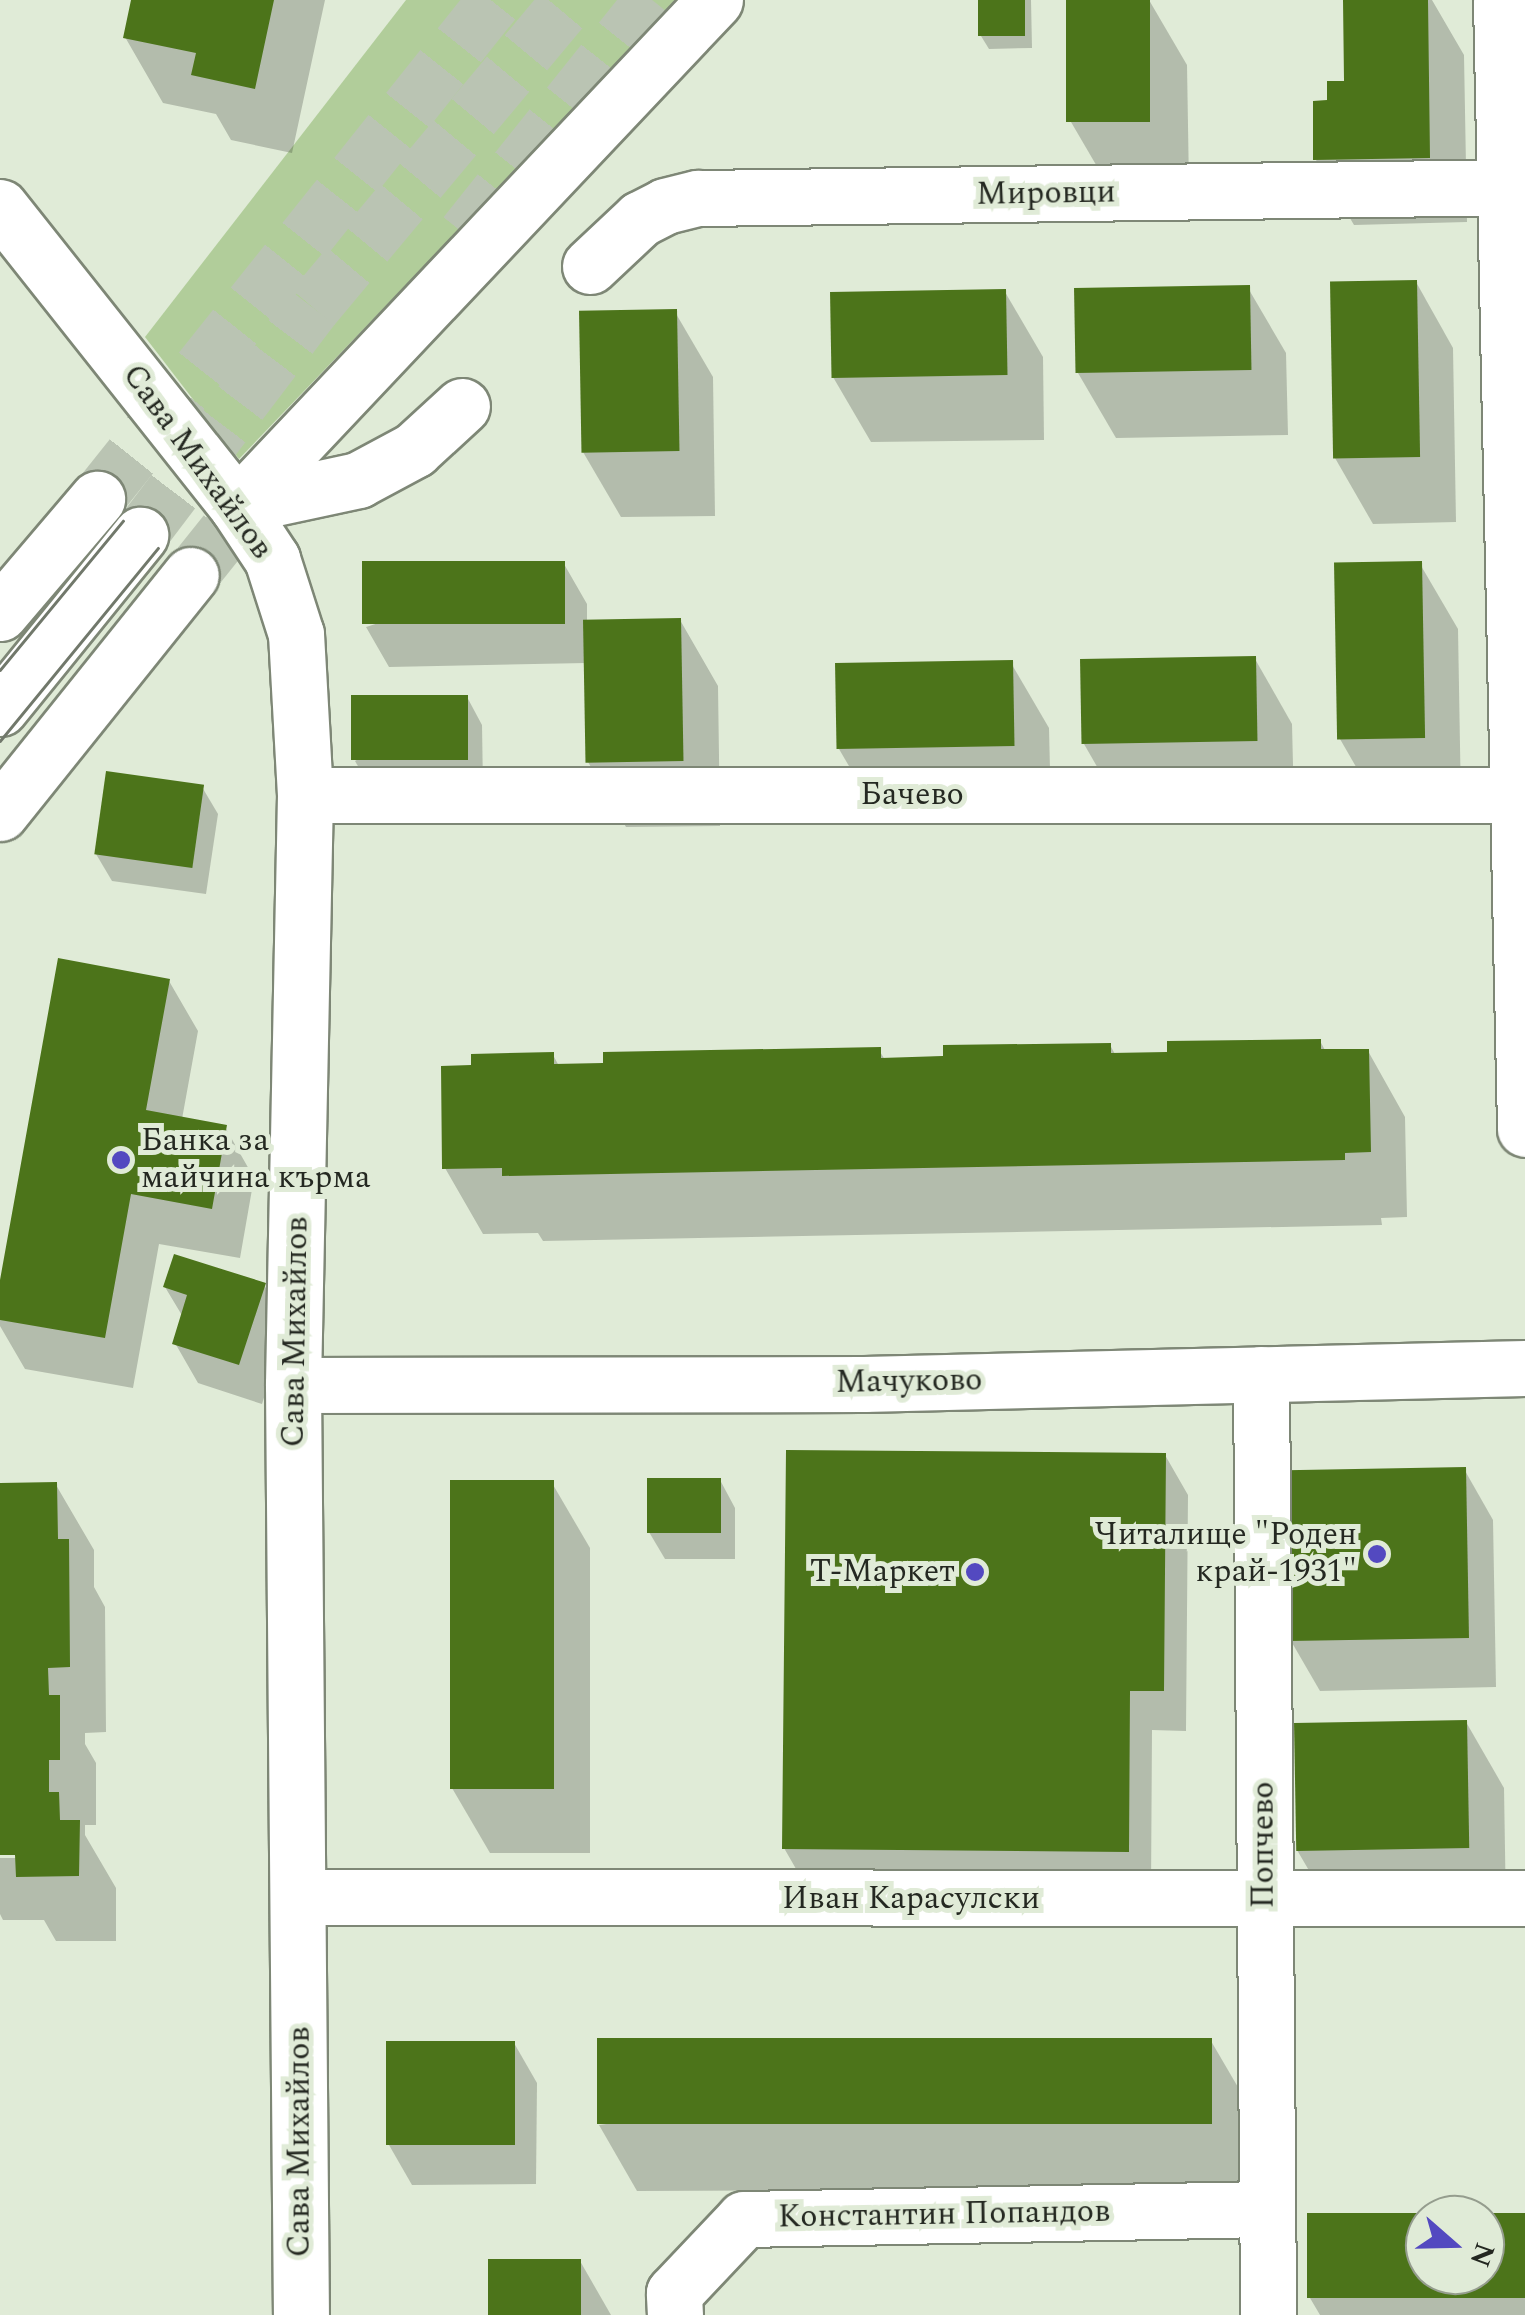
<!DOCTYPE html>
<html>
<head>
<meta charset="utf-8">
<style>
	body { margin:0 }
	#map { position:relative; width:1525px; height:2315px; overflow:hidden; background:#e0ebd7; font-family:Spectral,serif }
	div>[style] { position:absolute }
	[style*='--x'] { left:calc(var(--x)*1px); top:calc(var(--y)*1px); width:calc(var(--w)*1px); rotate:calc(var(--a)*1deg) }
	.green>* { inset:0; background:#b1cd9a }
	.shadow>* { inset:0; background:#0003 }
	.building>* { inset:0; background:#4c741a; transform-origin:0 0 }
	.minor-tunnel>* { height:55px; margin-top:-27.5px; transform-origin:0; background:repeating-linear-gradient(90deg,#bac4b3 0 55px,transparent 0 83px) }
	.major-tunnel>* { height:55px; margin-top:-27.5px; transform-origin:0; background:repeating-linear-gradient(90deg,#bac4b3 0 55px,transparent 0 83px) }
	.roads { filter:drop-shadow(2px 0 #7e8776) drop-shadow(-2px 0 #7e8776) drop-shadow(0 2px #7e8776) drop-shadow(0 -2px #7e8776) }
	.minor>* { height:55px; margin:-27.5px; padding:0 27.5px; transform-origin:27.5px; border-radius:27.5px; background:#fff }
	.major>* { height:55px; margin:-27.5px; padding:0 27.5px; transform-origin:27.5px; border-radius:27.5px; background:#fff }
	.tram>* { height:2.5px; margin:-1.25px; padding:0 1.25px; transform-origin:1.25px; border-radius:1.25px; background:#71786b }
	.dots>* { width:28px; height:28px; translate:-50% -50%; box-sizing:border-box; border:5px solid #e0ebd7; border-radius:50% }
	span { translate:-50% -50%; white-space:nowrap; text-align:center; line-height:1.15; -webkit-text-stroke:10px #e0ebd7; paint-order:stroke }
	.street-label { font-size:32px; color:#242821 }
	.poi-label { font-size:32px; color:#242821 }
	.left { translate:0 -50%; text-align:left }
	.right { translate:-100% -50%; text-align:right }
	.north { position:absolute; left:1405px; top:2195px; width:100px; height:100px; box-sizing:border-box; background:#e0ebd7; border:2px solid #959d8e; border-radius:50%; rotate:110deg; font-size:28px; font-weight:700; line-height:40px; text-align:center; color:#242821 }
	.north::after { content:''; display:block; margin:auto; width:35px; height:45px; background:#5349c0; clip-path:polygon(50% 0,100% 100%,50% 72%,0 100%) }
</style>
</head>
<body>
<div id="map">
	<div class="green">
		<i style="clip-path:polygon(406px 0,679px 0,239px 459px,145px 337px)"></i>
	</div>
	<div class="shadow">
		<i style="clip-path:polygon(133px 0,325px 0,292px 153px,231px 140px,216px 114px,163px 103px,125px 37px)"></i>
		<i style="clip-path:polygon(980px 0,1031px 0,1032px 48px,989px 49px,981px 36px)"></i>
		<i style="clip-path:polygon(1149px 0,1187px 65px,1189px 186px,1109px 187px,1071px 122px)"></i>
		<i style="clip-path:polygon(1346px 0,1432px 0,1464px 55px,1467px 222px,1354px 225px,1316px 160px,1330px 102px,1347px 84px)"></i>
		<i style="clip-path:polygon(1416px 282px,1453px 348px,1456px 522px,1373px 524px,1335px 458px)"></i>
		<i style="clip-path:polygon(1248px 288px,1286px 353px,1288px 435px,1116px 438px,1078px 373px)"></i>
		<i style="clip-path:polygon(1005px 292px,1043px 357px,1044px 440px,871px 442px,833px 377px)"></i>
		<i style="clip-path:polygon(675px 312px,713px 377px,715px 516px,621px 517px,583px 452px)"></i>
		<i style="clip-path:polygon(564px 564px,587px 604px,587px 622px,680px 620px,718px 686px,720px 826px,626px 827px,588px 762px,586px 663px,389px 667px,366px 627px)"></i>
		<i style="clip-path:polygon(1420px 564px,1458px 629px,1461px 803px,1378px 805px,1340px 739px)"></i>
		<i style="clip-path:polygon(1255px 659px,1292px 724px,1294px 806px,1122px 810px,1084px 744px)"></i>
		<i style="clip-path:polygon(1011px 663px,1049px 728px,1051px 811px,877px 814px,839px 749px)"></i>
		<i style="clip-path:polygon(467px 697px,482px 725px,483px 787px,371px 789px,355px 761px)"></i>
		<i style="clip-path:polygon(202px 787px,218px 814px,206px 894px,112px 881px,96px 854px)"></i>
		<i style="clip-path:polygon(169px 981px,198px 1031px,182px 1119px,225px 1127px,254px 1178px,240px 1258px,159px 1244px,133px 1388px,25px 1369px,0 1326px,0 1294px)"></i>
		<i style="clip-path:polygon(1320px 1041px,1326px 1052px,1368px 1051px,1405px 1117px,1407px 1217px,1381px 1218px,1382px 1225px,543px 1241px,538px 1233px,483px 1234px,445px 1168px,553px 1055px,559px 1066px,879px 1050px,885px 1060px,1110px 1045px,1116px 1056px,1170px 1055px)"></i>
		<i style="clip-path:polygon(264px 1285px,287px 1325px,262px 1404px,198px 1383px,175px 1343px,183px 1317px,165px 1287px)"></i>
		<i style="clip-path:polygon(1165px 1455px,1188px 1495px,1186px 1731px,1152px 1730px,1151px 1891px,807px 1888px,784px 1848px)"></i>
		<i style="clip-path:polygon(1464px 1469px,1493px 1520px,1496px 1687px,1320px 1691px,1291px 1641px)"></i>
		<i style="clip-path:polygon(720px 1480px,735px 1508px,735px 1559px,665px 1559px,649px 1532px)"></i>
		<i style="clip-path:polygon(552px 1483px,590px 1548px,590px 1853px,490px 1853px,452px 1788px)"></i>
		<i style="clip-path:polygon(56px 1485px,94px 1550px,94px 1587px,105px 1607px,106px 1732px,85px 1733px,85px 1744px,96px 1763px,96px 1825px,85px 1825px,85px 1835px,116px 1888px,116px 1941px,56px 1941px,44px 1920px,3px 1920px,0 1914px,0 1858px,28px 1858px,28px 1852px,0 1853px,0 1486px)"></i>
		<i style="clip-path:polygon(1466px 1722px,1504px 1788px,1506px 1912px,1335px 1915px,1297px 1850px)"></i>
		<i style="clip-path:polygon(1211px 2041px,1249px 2106px,1249px 2189px,637px 2191px,599px 2125px)"></i>
		<i style="clip-path:polygon(514px 2043px,537px 2083px,536px 2184px,412px 2185px,389px 2145px)"></i>
		<i style="clip-path:polygon(1425px 2215px,1425px 2275px,1485px 2275px,1485px 2215px,1525px 2215px,1525px 2315px,1320px 2315px,1310px 2298px)"></i>
		<i style="clip-path:polygon(580px 2261px,611px 2315px,491px 2315px)"></i>
	</div>
	<div class="building">
		<i style="clip-path:polygon(131px 0,274px 0,255px 89px,191px 75px,196px 53px,123px 38px)"></i>
		<i style="left:978px;top:0;width:47px;height:36px"></i>
		<i style="left:1066px;top:0;width:84px;height:122px"></i>
		<i style="clip-path:polygon(1343px 0,1428px 0,1430px 158px,1313px 160px,1313px 101px,1327px 100px,1327px 81px,1344px 81px)"></i>
		<i style="left:1417px;top:280px;width:177px;height:87px;rotate:89deg"></i>
		<i style="left:1250px;top:285px;width:85px;height:176px;rotate:89deg"></i>
		<i style="left:1006px;top:289px;width:86px;height:176px;rotate:89deg"></i>
		<i style="left:677px;top:309px;width:142px;height:98px;rotate:89deg"></i>
		<i style="left:565px;top:561px;width:63px;height:203px;rotate:90deg"></i>
		<i style="left:1422px;top:561px;width:177px;height:88px;rotate:89deg"></i>
		<i style="left:681px;top:618px;width:143px;height:98px;rotate:89deg"></i>
		<i style="left:1256px;top:656px;width:85px;height:176px;rotate:89deg"></i>
		<i style="left:1013px;top:660px;width:86px;height:178px;rotate:89deg"></i>
		<i style="left:468px;top:695px;width:65px;height:117px;rotate:90deg"></i>
		<i style="left:106px;top:771px;width:99px;height:84px;rotate:8deg"></i>
		<i style="clip-path:polygon(58px 958px,170px 979px,146px 1110px,227px 1125px,212px 1209px,131px 1194px,105px 1338px,0 1320px,0 1280px)"></i>
		<i style="clip-path:polygon(1321px 1039px,1321px 1049px,1369px 1049px,1371px 1152px,1345px 1153px,1345px 1160px,502px 1176px,502px 1168px,442px 1169px,441px 1066px,471px 1065px,471px 1054px,554px 1052px,554px 1064px,603px 1063px,603px 1052px,881px 1047px,881px 1058px,943px 1056px,943px 1045px,1111px 1043px,1111px 1053px,1167px 1052px,1167px 1041px)"></i>
		<i style="clip-path:polygon(174px 1254px,266px 1283px,239px 1365px,172px 1344px,187px 1295px,163px 1287px)"></i>
		<i style="clip-path:polygon(786px 1450px,1166px 1453px,1164px 1691px,1130px 1691px,1129px 1852px,782px 1849px)"></i>
		<i style="left:1466px;top:1467px;width:171px;height:180px;rotate:89deg"></i>
		<i style="left:647px;top:1478px;width:74px;height:55px"></i>
		<i style="left:450px;top:1480px;width:104px;height:309px"></i>
		<i style="clip-path:polygon(57px 1482px,58px 1539px,69px 1539px,70px 1667px,48px 1668px,49px 1695px,60px 1695px,60px 1760px,49px 1760px,49px 1792px,59px 1792px,60px 1820px,80px 1820px,79px 1876px,16px 1877px,15px 1855px,0 1855px,0 1483px)"></i>
		<i style="left:1467px;top:1720px;width:128px;height:173px;rotate:89deg"></i>
		<i style="left:1212px;top:2038px;width:86px;height:615px;rotate:90deg"></i>
		<i style="left:386px;top:2041px;width:129px;height:104px"></i>
		<i style="clip-path:polygon(1307px 2213px,1425px 2213px,1425px 2275px,1485px 2275px,1485px 2213px,1525px 2213px,1525px 2298px,1307px 2298px)"></i>
		<i style="left:581px;top:2259px;width:56px;height:93px;rotate:90deg"></i>
	</div>
	<div class="minor-tunnel">
		<i style="--x:140;--y:535;--w:286;--a:-52.8"></i>
		<i style="--x:313;--y:307;--w:400;--a:-50.1"></i>
	</div>
	<div class="major-tunnel">
		<i style="--x:465;--y:234;--w:300;--a:-51.4"></i>
		<i style="--x:97;--y:499;--w:638;--a:-51.42"></i>
		<i style="--x:191;--y:575;--w:127;--a:-51.4"></i>
	</div>
	<div class="roads">
		<div class="minor">
			<i style="--x:1501;--y:0;--w:1129;--a:88.78"></i>
			<i style="--x:0;--y:207;--w:382;--a:51.6"></i>
			<i style="--x:237;--y:506;--w:64;--a:56.6"></i>
			<i style="--x:272;--y:559;--w:79;--a:72.3"></i>
			<i style="--x:296;--y:634;--w:161;--a:86.8"></i>
			<i style="--x:305;--y:795;--w:590;--a:91.17"></i>
			<i style="--x:293;--y:1385;--w:930;--a:89.51"></i>
			<i style="--x:590;--y:266;--w:69;--a:-43.2"></i>
			<i style="--x:640;--y:219;--w:28;--a:-27"></i>
			<i style="--x:665;--y:206;--w:34;--a:-14"></i>
			<i style="--x:698;--y:198;--w:827;--a:-0.76"></i>
			<i style="--x:237;--y:506;--w:696;--a:-46.63"></i>
			<i style="--x:237;--y:506;--w:124;--a:-12.1"></i>
			<i style="--x:358;--y:480;--w:64;--a:-28.2"></i>
			<i style="--x:414;--y:450;--w:65;--a:-42.5"></i>
			<i style="--x:0;--y:708;--w:223;--a:-51"></i>
			<i style="--x:305;--y:795;--w:1214;--a:0"></i>
			<i style="--x:1261;--y:1374;--w:941;--a:89.57"></i>
			<i style="--x:293;--y:1385;--w:571;--a:-0.1"></i>
			<i style="--x:864;--y:1384;--w:661;--a:-1.39"></i>
			<i style="--x:298;--y:1897;--w:1227;--a:0.05"></i>
			<i style="--x:675;--y:2315;--w:22;--a:-93"></i>
			<i style="--x:674;--y:2293;--w:102;--a:-46.6"></i>
			<i style="--x:744;--y:2219;--w:523;--a:-1.1"></i>
		</div>
		<div class="major">
			<i style="--x:0;--y:613;--w:150;--a:-49.6"></i>
			<i style="--x:0;--y:813;--w:305;--a:-51.3"></i>
		</div>
	</div>
	<div class="tram">
		<i style="--x:0;--y:670;--w:193;--a:-50.5"></i>
		<i style="--x:0;--y:741;--w:249;--a:-50.7"></i>
	</div>
	<div class="dots">
		<i style="left:121px;top:1160px;background:#5349c0"></i>
		<i style="left:1377px;top:1554px;background:#5349c0"></i>
		<i style="left:975px;top:1572px;background:#5349c0"></i>
	</div>
	<div class="street-label">
		<span style="left:1046px;top:194px;rotate:-1deg">Мировци</span>
		<span style="left:197px;top:462px;rotate:54deg">Сава Михайлов</span>
		<span style="left:912px;top:795px">Бачево</span>
		<span style="left:296px;top:1332px;rotate:-89deg">Сава Михайлов</span>
		<span style="left:909px;top:1382px;rotate:-1deg">Мачуково</span>
		<span style="left:1264px;top:1845px;rotate:-90deg">Попчево</span>
		<span style="left:911px;top:1899px">Иван Карасулски</span>
		<span style="left:300px;top:2142px;rotate:-90deg">Сава Михайлов</span>
		<span style="left:944px;top:2215px;rotate:-1deg">Константин Попандов</span>
	</div>
	<div class="poi-label">
		<span class="left" style="left:141px;top:1160px">Банка за<br>майчина кърма</span>
		<span class="right" style="left:1357px;top:1554px">Читалище "Роден<br>край-1931"</span>
		<span class="right" style="left:955px;top:1572px">Т-Маркет</span>
	</div>
	<div class="north">N</div>
</div>
</body>
</html>
